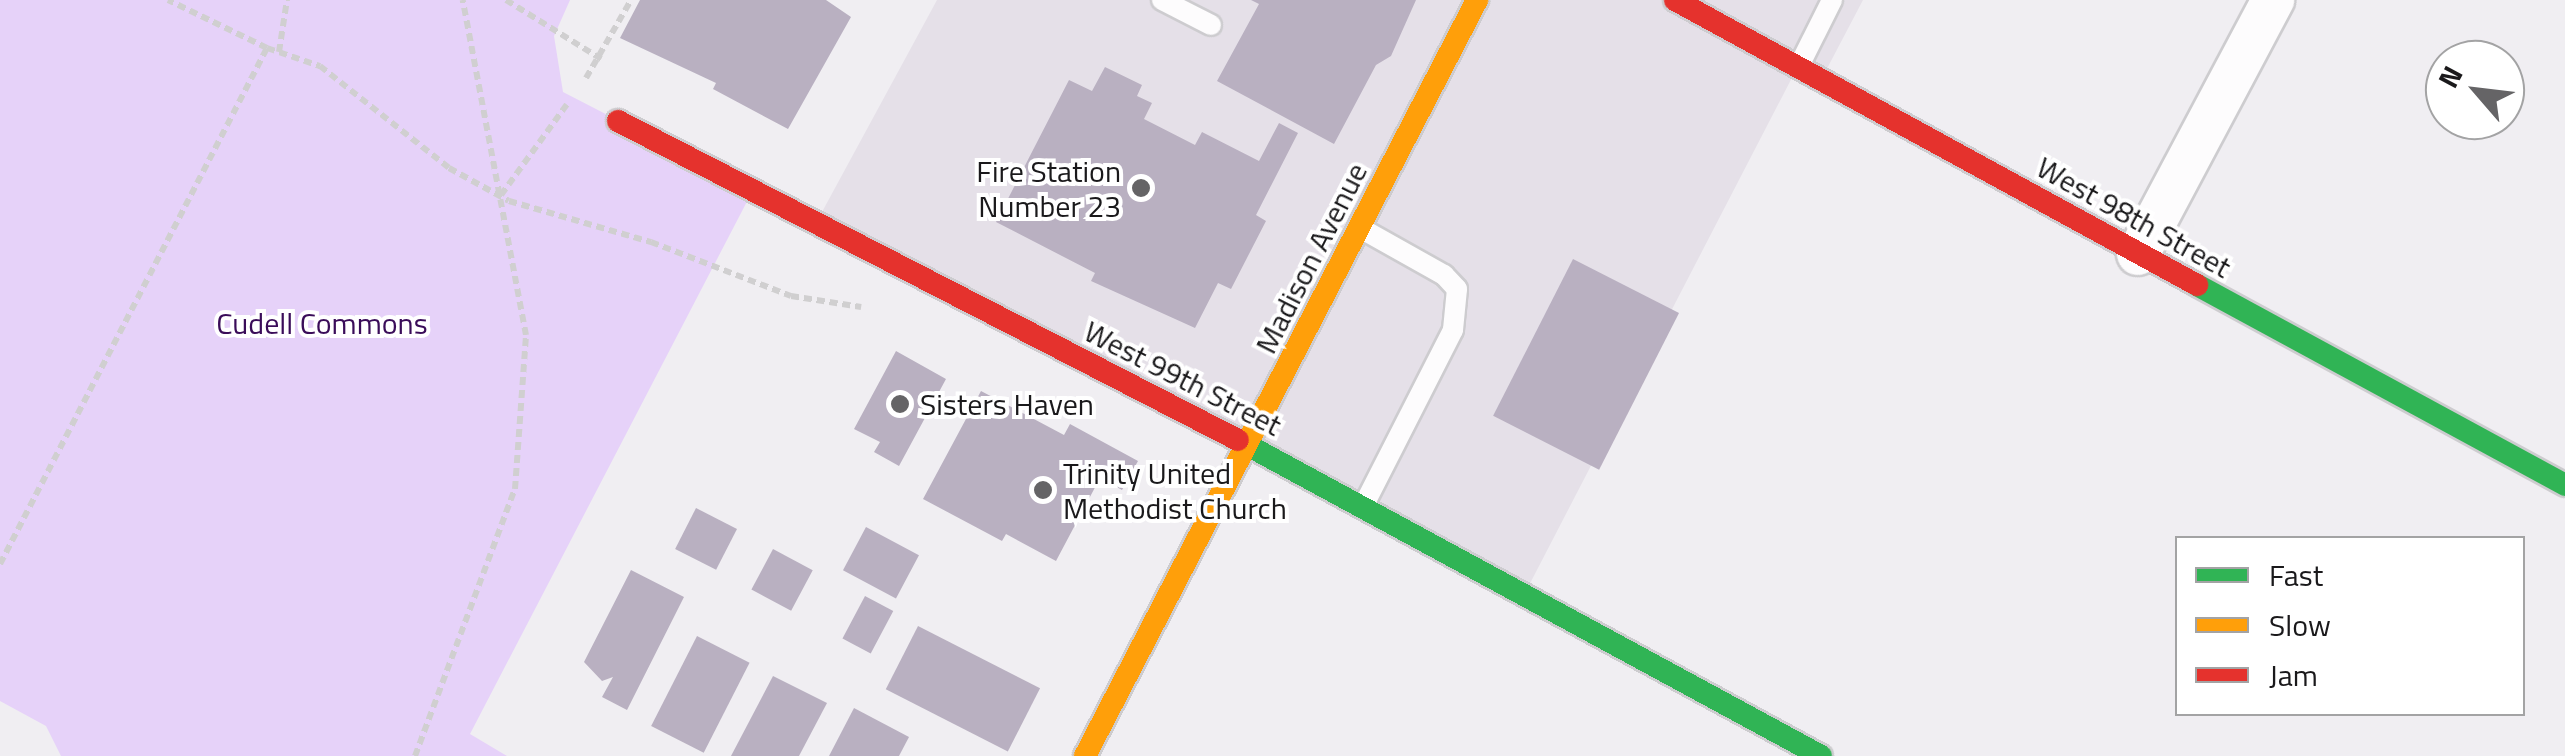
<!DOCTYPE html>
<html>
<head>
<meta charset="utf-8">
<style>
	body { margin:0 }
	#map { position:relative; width:2565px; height:756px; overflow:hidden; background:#f0eef2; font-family:"Titillium Web",sans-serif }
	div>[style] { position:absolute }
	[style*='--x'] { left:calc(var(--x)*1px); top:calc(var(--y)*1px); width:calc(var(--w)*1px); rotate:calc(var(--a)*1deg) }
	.built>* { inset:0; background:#e5e0e8 }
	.green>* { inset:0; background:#e6d2f9 }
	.building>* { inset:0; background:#b9b0c1; transform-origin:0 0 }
	.path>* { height:6px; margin-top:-3px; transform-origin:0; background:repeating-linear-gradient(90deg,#d0cfd0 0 8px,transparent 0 13px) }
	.roads { filter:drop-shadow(2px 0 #cdcccf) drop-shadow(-2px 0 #cdcccf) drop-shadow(0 2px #cdcccf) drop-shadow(0 -2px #cdcccf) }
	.lane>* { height:20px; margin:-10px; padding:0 10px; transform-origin:10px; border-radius:10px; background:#fdfcfd }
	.street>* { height:42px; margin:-21px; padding:0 21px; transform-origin:21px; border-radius:21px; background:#fdfcfd }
	.fast>* { height:22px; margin:-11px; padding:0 11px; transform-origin:11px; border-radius:11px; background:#30b455 }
	.slow>* { height:22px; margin:-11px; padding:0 11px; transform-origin:11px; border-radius:11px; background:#ff9f0a }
	.jam>* { height:22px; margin:-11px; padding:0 11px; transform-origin:11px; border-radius:11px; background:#e5322d }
	.dots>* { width:28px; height:28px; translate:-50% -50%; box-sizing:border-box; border:5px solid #fff; border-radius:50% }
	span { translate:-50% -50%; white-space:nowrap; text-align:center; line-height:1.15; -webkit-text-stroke:8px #fff; paint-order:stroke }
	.poi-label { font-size:30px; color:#1a191b }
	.right { translate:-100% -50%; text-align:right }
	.left { translate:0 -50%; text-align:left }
	.street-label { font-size:30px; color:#1a191b }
	.park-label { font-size:30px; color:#3a0c59 }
	.legend { position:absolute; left:2175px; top:536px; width:350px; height:180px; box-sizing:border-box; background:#fff; border:2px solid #a3a3a4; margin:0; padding:12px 18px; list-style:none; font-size:30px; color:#1a191b }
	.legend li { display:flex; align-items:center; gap:20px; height:50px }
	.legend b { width:50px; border:2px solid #a3a3a4 }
	.north { position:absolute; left:2425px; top:40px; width:100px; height:100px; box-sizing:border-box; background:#fff; border:2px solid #a3a3a4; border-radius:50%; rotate:298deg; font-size:28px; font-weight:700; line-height:40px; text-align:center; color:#1a191b }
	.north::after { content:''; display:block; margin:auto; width:35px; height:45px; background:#656466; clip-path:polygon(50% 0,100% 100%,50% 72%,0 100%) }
</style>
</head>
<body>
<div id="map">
	<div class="built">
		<i style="clip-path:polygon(937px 0,1863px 0,1821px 80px,1797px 68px,1524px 595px,816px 223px)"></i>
	</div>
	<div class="green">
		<i style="clip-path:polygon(0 0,570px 0,554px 36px,563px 92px,753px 190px,470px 734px,507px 756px,61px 756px,46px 726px,0 701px)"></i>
	</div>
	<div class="building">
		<i style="clip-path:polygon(640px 0,826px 0,851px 17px,788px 129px,713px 89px,716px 83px,620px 38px)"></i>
		<i style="clip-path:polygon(1251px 0,1416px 0,1391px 56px,1376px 65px,1334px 144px,1217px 81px,1259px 4px)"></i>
		<i style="clip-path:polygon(1105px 67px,1142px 85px,1137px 96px,1152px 103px,1144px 119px,1195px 145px,1202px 132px,1259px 161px,1279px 123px,1298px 133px,1256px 215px,1266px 221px,1231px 289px,1218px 283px,1195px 328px,1091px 281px,1095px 273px,996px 222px,1069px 80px,1092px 91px)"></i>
		<i style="left:1573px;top:259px;width:119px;height:176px;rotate:27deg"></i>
		<i style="clip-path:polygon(896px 351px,946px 379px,899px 466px,874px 452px,880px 442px,854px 429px)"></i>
		<i style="clip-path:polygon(981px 391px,1064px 435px,1070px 424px,1138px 461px,1122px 490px,1100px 478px,1056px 561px,1006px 534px,1002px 541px,923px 499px)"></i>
		<i style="left:696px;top:508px;width:46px;height:46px;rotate:27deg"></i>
		<i style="left:866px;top:527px;width:60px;height:49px;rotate:28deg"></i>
		<i style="left:773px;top:549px;width:45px;height:46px;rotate:28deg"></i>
		<i style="clip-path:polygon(631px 570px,684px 597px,627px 710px,602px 697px,613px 677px,602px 681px,584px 662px)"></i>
		<i style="left:865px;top:596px;width:32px;height:48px;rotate:28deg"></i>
		<i style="left:918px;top:626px;width:137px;height:71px;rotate:27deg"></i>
		<i style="left:697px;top:636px;width:59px;height:101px;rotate:27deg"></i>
		<i style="clip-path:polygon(773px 676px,827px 703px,799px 756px,731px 756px)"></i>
		<i style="clip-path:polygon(854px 708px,909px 737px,899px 756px,829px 756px)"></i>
	</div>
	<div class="path">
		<i style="--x:506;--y:0;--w:112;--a:31.8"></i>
		<i style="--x:267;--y:48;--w:56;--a:18.8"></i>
		<i style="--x:320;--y:66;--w:164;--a:38.3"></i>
		<i style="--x:449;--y:168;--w:68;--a:28.8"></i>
		<i style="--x:509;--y:201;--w:148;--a:16.1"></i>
		<i style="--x:651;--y:242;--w:150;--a:21.1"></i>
		<i style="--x:791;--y:296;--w:71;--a:8.9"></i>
		<i style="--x:279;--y:52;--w:53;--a:-81.3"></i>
		<i style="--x:586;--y:78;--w:90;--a:-60"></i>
		<i style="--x:501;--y:195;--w:112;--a:-54"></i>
		<i style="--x:0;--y:564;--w:581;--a:-62.64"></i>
		<i style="--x:267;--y:48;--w:110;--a:-154.1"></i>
		<i style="--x:415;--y:756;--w:285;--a:-69.5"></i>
		<i style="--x:515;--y:489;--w:154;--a:-85.9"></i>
		<i style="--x:526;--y:335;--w:341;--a:-100.7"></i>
	</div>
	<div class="roads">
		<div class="lane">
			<i style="--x:1162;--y:0;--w:55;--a:27"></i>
			<i style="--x:1799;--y:66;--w:74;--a:-63.4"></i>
			<i style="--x:1362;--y:229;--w:94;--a:29.3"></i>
			<i style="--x:1444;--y:275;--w:19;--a:47"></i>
			<i style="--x:1457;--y:289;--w:41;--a:95.6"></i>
			<i style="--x:1453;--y:330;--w:196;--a:117"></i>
		</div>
		<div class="street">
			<i style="--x:2138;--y:254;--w:288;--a:-62"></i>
		</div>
		<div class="fast">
			<i style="--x:2197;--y:285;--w:419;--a:28.5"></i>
			<i style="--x:1238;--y:440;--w:663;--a:28.46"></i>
		</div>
		<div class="slow">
			<i style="--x:1085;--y:756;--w:852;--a:-62.59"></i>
		</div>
		<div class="jam">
			<i style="--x:1675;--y:0;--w:595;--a:28.63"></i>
			<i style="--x:618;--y:121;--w:697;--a:27.23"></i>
		</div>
	</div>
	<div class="dots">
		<i style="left:1141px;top:188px;background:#656466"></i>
		<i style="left:900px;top:404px;background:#656466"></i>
		<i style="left:1043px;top:490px;background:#656466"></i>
	</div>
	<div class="poi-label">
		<span class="right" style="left:1121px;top:188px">Fire Station<br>Number 23</span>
		<span class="left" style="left:920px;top:404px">Sisters Haven</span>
		<span class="left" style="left:1063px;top:490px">Trinity United<br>Methodist Church</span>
	</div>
	<div class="street-label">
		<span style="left:2134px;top:217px;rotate:29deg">West 98th Street</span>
		<span style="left:1311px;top:258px;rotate:-63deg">Madison Avenue</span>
		<span style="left:1183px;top:378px;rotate:27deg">West 99th Street</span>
	</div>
	<div class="park-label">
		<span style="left:322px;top:323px">Cudell Commons</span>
	</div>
	<ul class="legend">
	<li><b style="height:12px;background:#30b455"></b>Fast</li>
	<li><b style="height:12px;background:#ff9f0a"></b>Slow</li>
	<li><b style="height:12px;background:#e5322d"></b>Jam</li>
	</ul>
	<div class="north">N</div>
</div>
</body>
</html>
